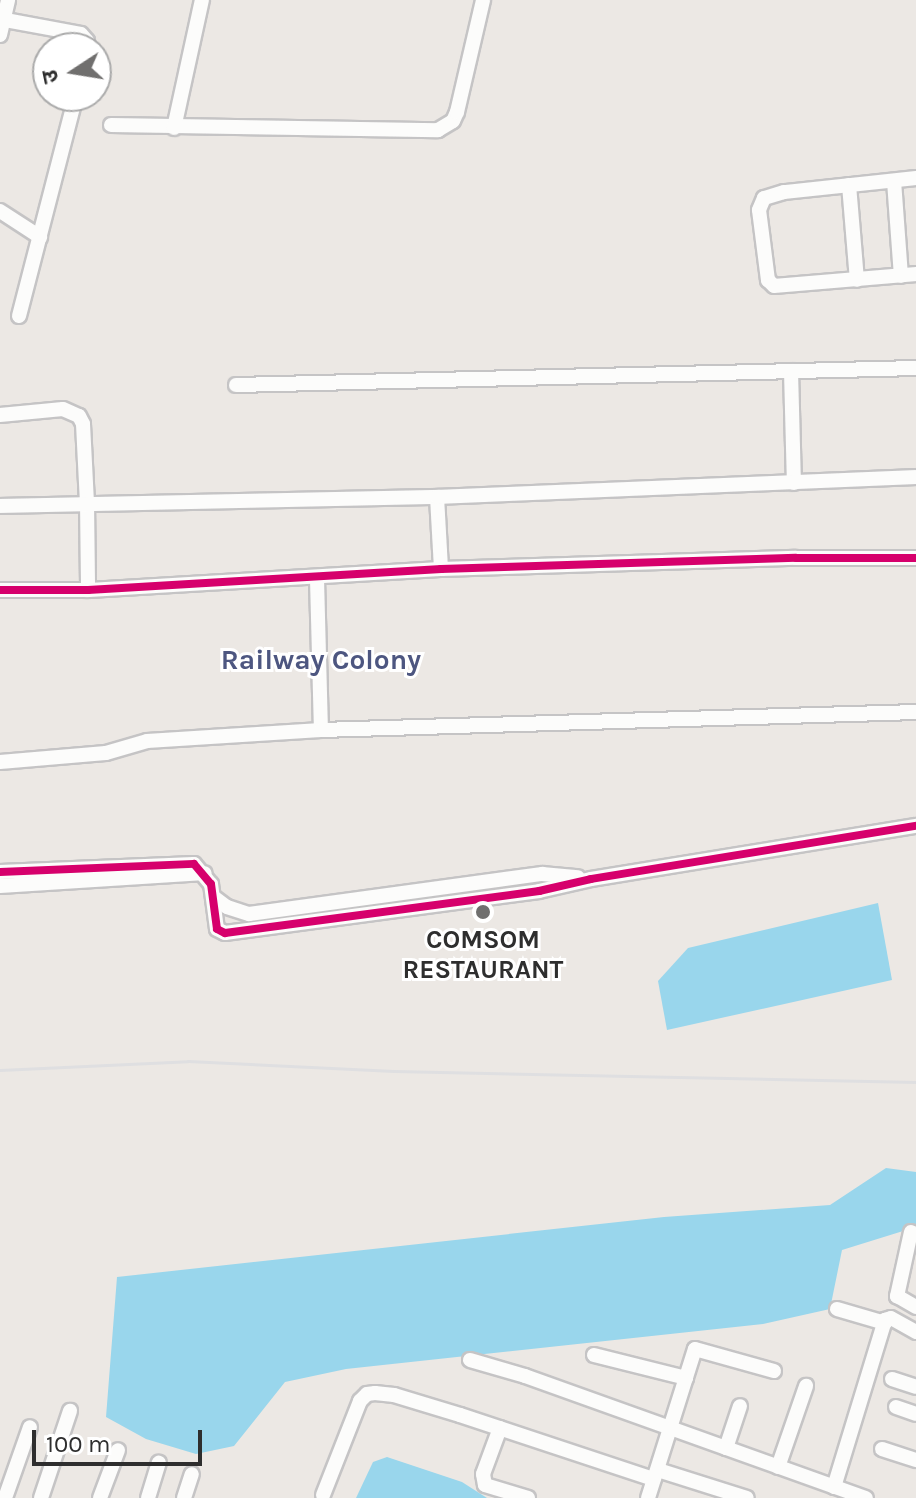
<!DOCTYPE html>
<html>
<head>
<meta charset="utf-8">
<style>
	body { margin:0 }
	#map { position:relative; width:916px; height:1498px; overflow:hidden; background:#ece8e4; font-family:Karla,"Noto Sans Devanagari",sans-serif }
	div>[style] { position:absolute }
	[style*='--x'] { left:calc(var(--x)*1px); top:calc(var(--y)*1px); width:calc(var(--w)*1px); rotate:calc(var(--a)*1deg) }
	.water>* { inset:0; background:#99d6ec }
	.roads { filter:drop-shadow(2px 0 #c5c4c5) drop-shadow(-2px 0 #c5c4c5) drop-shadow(0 2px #c5c4c5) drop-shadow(0 -2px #c5c4c5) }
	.minor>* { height:14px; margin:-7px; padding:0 7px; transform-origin:7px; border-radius:7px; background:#fcfcfb }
	.rail>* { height:3px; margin:-1.5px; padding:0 1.5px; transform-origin:1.5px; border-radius:1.5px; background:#dfdfe1 }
	.cycleway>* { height:8px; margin:-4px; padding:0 4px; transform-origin:4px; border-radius:4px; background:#d6006c }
	.dots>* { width:22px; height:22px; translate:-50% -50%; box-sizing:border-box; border:4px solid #fff; border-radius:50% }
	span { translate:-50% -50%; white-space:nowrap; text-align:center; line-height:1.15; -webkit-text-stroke:6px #fff; paint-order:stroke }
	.poi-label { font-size:26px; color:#2e2e2e; font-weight:700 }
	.neighbourhood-label { font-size:28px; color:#4d5680; font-weight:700 }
	.north { position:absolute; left:32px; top:32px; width:80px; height:80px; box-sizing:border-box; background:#fff; border:2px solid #ababab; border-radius:50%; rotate:258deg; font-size:22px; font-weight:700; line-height:32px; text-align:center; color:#2e2e2e }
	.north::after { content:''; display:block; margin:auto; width:28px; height:36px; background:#706f6e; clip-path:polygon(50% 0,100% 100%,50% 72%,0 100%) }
	.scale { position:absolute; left:32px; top:1430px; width:170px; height:36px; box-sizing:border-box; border:4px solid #2e2e2e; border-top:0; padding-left:10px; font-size:24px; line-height:28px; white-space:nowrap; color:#2e2e2e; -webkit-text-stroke:6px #fff; paint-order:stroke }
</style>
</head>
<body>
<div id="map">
	<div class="water">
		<i style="clip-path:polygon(878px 903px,892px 980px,667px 1030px,658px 981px,688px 948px)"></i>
		<i style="clip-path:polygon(886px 1168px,916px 1172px,916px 1227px,842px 1250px,830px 1309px,763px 1324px,346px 1369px,285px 1382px,234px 1446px,196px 1454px,146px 1439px,106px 1417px,117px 1277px,664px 1217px,830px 1205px)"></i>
		<i style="clip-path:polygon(387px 1457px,462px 1482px,487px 1498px,356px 1498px,373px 1462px)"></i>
	</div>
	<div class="roads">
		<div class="minor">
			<i style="--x:0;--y:19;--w:82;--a:10.5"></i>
			<i style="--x:81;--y:34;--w:9;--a:49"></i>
			<i style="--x:87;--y:41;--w:7;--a:82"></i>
			<i style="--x:0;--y:35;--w:36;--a:-77"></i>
			<i style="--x:111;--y:125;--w:327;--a:0.9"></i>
			<i style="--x:438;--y:130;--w:17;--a:-31"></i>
			<i style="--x:453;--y:121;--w:10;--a:-66"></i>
			<i style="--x:457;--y:112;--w:115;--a:-76.9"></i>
			<i style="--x:174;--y:128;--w:131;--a:-77.7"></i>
			<i style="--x:916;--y:178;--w:133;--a:173.9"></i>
			<i style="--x:784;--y:192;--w:21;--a:163"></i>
			<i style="--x:764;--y:198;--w:13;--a:113"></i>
			<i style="--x:759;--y:210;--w:71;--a:82.7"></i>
			<i style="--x:768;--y:280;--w:8;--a:45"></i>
			<i style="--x:774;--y:286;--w:143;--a:-4.8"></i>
			<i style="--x:894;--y:181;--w:95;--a:85.8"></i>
			<i style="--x:849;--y:185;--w:95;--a:85.2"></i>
			<i style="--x:0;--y:211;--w:48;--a:33"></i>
			<i style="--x:19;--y:316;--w:227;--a:-75.5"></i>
			<i style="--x:791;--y:371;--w:112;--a:88.5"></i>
			<i style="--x:236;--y:385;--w:680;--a:-1.43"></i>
			<i style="--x:0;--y:415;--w:63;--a:-5.4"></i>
			<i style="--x:63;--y:409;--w:17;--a:24"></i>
			<i style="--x:79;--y:416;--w:9;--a:63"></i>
			<i style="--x:83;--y:424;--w:78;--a:87.1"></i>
			<i style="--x:87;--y:502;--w:88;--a:89.3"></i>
			<i style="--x:437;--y:497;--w:72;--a:86.8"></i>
			<i style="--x:0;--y:506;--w:437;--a:-1.2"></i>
			<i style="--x:437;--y:497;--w:479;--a:-2.4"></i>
			<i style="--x:317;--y:579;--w:151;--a:88.5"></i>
			<i style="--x:0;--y:590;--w:88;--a:0"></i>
			<i style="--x:88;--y:590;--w:354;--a:-3.4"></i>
			<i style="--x:441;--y:569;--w:355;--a:-1.8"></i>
			<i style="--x:796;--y:558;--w:120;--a:0"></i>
			<i style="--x:0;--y:762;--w:106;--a:-4.9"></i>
			<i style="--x:106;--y:753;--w:43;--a:-16.3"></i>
			<i style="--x:147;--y:741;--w:174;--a:-3.6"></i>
			<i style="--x:321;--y:730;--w:595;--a:-1.73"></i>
			<i style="--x:0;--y:872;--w:194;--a:-2.4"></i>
			<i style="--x:194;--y:864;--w:26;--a:50"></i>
			<i style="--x:211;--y:884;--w:45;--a:82.4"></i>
			<i style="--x:217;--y:929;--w:9;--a:27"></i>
			<i style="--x:225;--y:933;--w:317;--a:-7.6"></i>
			<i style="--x:539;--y:891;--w:53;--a:-13"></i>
			<i style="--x:591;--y:879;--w:329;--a:-9.3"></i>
			<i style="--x:0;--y:886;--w:205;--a:-3.6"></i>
			<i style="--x:215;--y:898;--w:15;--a:37"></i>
			<i style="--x:227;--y:907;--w:23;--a:18"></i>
			<i style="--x:249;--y:914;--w:296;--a:-7.8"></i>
			<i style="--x:542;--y:874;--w:36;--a:5"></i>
			<i style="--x:911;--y:1232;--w:66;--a:102.3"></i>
			<i style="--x:897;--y:1296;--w:22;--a:30"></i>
			<i style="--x:837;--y:1309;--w:50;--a:16.3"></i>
			<i style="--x:594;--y:1355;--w:95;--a:14"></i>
			<i style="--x:470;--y:1360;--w:57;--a:16.2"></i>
			<i style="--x:525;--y:1376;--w:362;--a:19.7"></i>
			<i style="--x:892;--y:1379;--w:25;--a:18"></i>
			<i style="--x:896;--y:1407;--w:21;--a:19"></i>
			<i style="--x:500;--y:1428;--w:49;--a:110.3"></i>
			<i style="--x:483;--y:1474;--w:11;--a:80"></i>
			<i style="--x:485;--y:1485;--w:45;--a:16.8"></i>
			<i style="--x:726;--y:1448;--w:44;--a:-71.6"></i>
			<i style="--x:882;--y:1449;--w:36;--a:18"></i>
			<i style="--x:778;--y:1467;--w:86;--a:-70.9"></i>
			<i style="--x:658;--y:1470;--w:93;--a:17.5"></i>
			<i style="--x:834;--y:1487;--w:175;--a:-73"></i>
			<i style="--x:885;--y:1320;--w:6;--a:-18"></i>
			<i style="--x:891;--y:1318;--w:29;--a:29"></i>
			<i style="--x:323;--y:1495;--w:101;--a:-68.5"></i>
			<i style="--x:360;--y:1401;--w:10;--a:-45"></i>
			<i style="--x:367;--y:1394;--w:8;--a:-7"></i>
			<i style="--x:375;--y:1393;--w:19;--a:6"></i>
			<i style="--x:394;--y:1395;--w:69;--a:16.9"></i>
			<i style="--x:460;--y:1415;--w:204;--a:18.3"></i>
			<i style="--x:5;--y:1498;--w:75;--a:-70.6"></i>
			<i style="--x:41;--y:1498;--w:92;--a:-71.6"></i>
			<i style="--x:100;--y:1498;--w:51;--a:-69.4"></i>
			<i style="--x:148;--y:1498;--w:37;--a:-73"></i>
			<i style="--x:184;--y:1498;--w:25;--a:-72"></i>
			<i style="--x:648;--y:1498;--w:156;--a:-72.5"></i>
			<i style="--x:695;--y:1349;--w:82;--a:15.6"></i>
		</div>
	</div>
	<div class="rail">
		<i style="--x:0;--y:1070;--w:188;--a:-2.7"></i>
		<i style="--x:188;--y:1061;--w:206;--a:2.8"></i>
		<i style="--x:394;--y:1071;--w:522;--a:1.21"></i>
	</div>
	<div class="cycleway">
		<i style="--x:0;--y:590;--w:88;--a:0"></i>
		<i style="--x:88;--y:590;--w:354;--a:-3.4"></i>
		<i style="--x:441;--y:569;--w:355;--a:-1.8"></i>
		<i style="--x:796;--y:558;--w:120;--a:0"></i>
		<i style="--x:0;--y:872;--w:194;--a:-2.4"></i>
		<i style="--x:194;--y:864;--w:26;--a:50"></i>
		<i style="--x:211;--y:884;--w:45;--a:82.4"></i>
		<i style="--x:217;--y:929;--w:9;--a:27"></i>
		<i style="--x:225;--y:933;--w:317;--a:-7.6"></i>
		<i style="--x:539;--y:891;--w:53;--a:-13"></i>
		<i style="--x:591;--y:879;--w:329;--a:-9.3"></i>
	</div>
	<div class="dots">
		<i style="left:483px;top:912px;background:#706f6e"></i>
	</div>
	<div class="poi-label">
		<span style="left:483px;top:955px">COMSOM<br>RESTAURANT</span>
	</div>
	<div class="neighbourhood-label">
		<span style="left:321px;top:660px">Railway Colony</span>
	</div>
	<div class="north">उ</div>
	<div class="scale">100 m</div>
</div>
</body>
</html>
